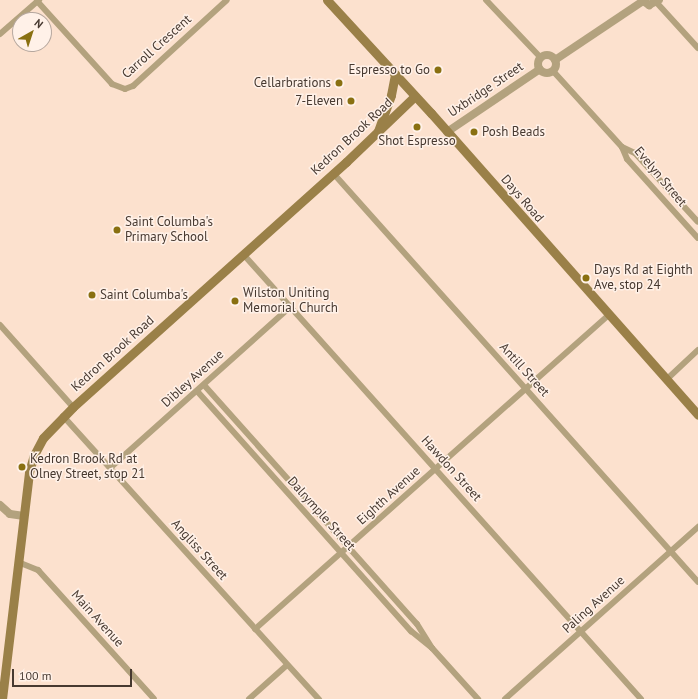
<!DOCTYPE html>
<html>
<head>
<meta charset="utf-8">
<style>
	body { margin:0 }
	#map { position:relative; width:698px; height:699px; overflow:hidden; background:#fce1ce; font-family:"PT Sans",sans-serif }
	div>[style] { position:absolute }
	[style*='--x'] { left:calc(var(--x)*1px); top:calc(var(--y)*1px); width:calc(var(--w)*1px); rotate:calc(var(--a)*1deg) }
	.minor>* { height:6px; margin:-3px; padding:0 3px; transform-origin:3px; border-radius:3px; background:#b3a27e }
	.tertiary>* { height:8px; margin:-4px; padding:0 4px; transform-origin:4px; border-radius:4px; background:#b3a27e }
	.tertiary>.ring { margin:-4px; padding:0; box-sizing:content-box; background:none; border:8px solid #b3a27e; border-radius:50% }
	.secondary>* { height:9px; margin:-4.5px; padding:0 4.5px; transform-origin:4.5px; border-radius:4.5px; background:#9a8048 }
	.dots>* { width:11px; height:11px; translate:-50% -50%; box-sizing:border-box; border:2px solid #fff1e8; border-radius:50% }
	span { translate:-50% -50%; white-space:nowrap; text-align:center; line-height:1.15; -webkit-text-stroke:3px #fff1e8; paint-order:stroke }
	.street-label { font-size:13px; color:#473930 }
	.poi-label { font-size:13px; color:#473930 }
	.right { translate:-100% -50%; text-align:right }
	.left { translate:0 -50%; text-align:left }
	.north { position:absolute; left:12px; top:12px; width:40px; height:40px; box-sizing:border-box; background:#fff1e8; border:1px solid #b5a79e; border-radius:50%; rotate:39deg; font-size:11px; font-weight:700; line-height:16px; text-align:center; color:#473930 }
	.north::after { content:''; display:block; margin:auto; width:14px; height:18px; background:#897011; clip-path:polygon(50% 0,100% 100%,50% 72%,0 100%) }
	.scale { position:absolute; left:12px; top:669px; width:120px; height:18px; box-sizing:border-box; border:2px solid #473930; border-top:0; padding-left:5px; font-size:12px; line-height:14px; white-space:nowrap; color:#473930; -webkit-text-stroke:3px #fff1e8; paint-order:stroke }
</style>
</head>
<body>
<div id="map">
	<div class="minor">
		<i style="--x:486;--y:0;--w:80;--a:46.5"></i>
		<i style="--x:37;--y:1;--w:112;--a:47.9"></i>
		<i style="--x:112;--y:84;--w:14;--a:21"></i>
		<i style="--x:125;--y:89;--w:9;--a:-21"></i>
		<i style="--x:133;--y:86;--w:127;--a:-42.5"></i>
		<i style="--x:657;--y:3;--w:61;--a:47.7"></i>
		<i style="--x:0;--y:34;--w:52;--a:-41.1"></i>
		<i style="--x:553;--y:71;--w:103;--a:47.8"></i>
		<i style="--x:622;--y:147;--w:13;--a:67"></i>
		<i style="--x:627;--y:159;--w:106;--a:48.1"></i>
		<i style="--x:622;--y:147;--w:14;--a:25"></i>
		<i style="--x:635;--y:153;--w:93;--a:47.6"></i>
		<i style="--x:333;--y:173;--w:548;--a:48.25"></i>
		<i style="--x:243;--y:254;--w:597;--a:48.19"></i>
		<i style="--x:0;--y:325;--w:110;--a:48.3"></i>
		<i style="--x:666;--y:380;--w:44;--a:-43.2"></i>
		<i style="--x:204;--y:385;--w:320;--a:48.3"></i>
		<i style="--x:417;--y:624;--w:28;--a:58"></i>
		<i style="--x:432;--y:648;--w:69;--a:48"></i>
		<i style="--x:197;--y:391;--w:322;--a:48.3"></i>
		<i style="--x:411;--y:631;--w:27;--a:39"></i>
		<i style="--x:63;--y:416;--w:382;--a:47.9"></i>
		<i style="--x:110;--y:468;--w:243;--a:-41.8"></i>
		<i style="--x:18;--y:562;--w:22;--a:22"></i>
		<i style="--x:38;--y:570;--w:173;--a:48"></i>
		<i style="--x:255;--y:629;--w:472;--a:-41.6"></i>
		<i style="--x:249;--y:699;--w:51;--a:-41.8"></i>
		<i style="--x:505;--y:699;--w:259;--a:-41.7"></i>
	</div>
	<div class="tertiary">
		<i style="--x:642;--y:0;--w:9;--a:36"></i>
		<i style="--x:649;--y:5;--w:11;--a:-27"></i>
		<i class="ring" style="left:538px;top:55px;width:10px;height:10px"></i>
		<i style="--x:555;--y:60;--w:106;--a:-33.8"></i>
		<i style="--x:447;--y:132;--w:112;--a:-34.1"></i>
		<i style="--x:0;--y:505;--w:13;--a:42"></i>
		<i style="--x:10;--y:514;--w:14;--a:8"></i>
	</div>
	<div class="secondary">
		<i style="--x:327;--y:0;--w:154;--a:47.4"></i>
		<i style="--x:431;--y:113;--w:403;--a:48.5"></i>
		<i style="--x:378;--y:131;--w:38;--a:-70"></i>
		<i style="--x:391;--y:95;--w:20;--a:-79"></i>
		<i style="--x:2;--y:699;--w:229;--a:-83.2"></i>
		<i style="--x:29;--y:472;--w:18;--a:-74"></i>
		<i style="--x:34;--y:455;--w:19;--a:-62"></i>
		<i style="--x:43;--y:438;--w:43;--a:-45.9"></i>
		<i style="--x:73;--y:407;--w:367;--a:-41.9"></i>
		<i style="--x:346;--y:162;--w:95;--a:-43.7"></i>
	</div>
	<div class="dots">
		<i style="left:438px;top:70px;background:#897011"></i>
		<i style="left:339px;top:83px;background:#897011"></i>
		<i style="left:351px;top:101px;background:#897011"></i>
		<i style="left:417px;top:127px;background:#897011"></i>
		<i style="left:474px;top:132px;background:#897011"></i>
		<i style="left:117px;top:230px;background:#897011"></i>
		<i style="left:586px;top:278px;background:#897011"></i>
		<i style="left:92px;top:295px;background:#897011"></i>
		<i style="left:235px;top:301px;background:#897011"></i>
		<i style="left:22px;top:467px;background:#897011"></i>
	</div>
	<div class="street-label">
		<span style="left:157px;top:47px;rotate:-42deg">Carroll Crescent</span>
		<span style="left:486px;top:90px;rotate:-34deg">Uxbridge Street</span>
		<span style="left:352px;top:137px;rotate:-43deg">Kedron Brook Road</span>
		<span style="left:660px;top:177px;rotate:50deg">Evelyn Street</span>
		<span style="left:522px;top:199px;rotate:49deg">Days Road</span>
		<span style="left:113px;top:354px;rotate:-42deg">Kedron Brook Road</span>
		<span style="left:524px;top:370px;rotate:48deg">Antill Street</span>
		<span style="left:193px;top:379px;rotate:-42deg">Dibley Avenue</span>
		<span style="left:451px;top:469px;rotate:48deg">Hawdon Street</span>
		<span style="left:389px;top:496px;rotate:-42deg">Eighth Avenue</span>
		<span style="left:321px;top:514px;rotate:48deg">Dalrymple Street</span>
		<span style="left:199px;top:550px;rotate:48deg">Angliss Street</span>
		<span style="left:594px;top:605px;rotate:-42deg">Paling Avenue</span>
		<span style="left:97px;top:619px;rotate:48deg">Main Avenue</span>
	</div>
	<div class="poi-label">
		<span class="right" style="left:430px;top:70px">Espresso to Go</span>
		<span class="right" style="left:331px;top:83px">Cellarbrations</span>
		<span class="right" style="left:343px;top:101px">7-Eleven</span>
		<span class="left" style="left:482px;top:132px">Posh Beads</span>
		<span style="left:417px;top:141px">Shot Espresso</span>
		<span class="left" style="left:125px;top:230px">Saint Columba's<br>Primary School</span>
		<span class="left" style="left:594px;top:278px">Days Rd at Eighth<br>Ave, stop 24</span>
		<span class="left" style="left:243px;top:301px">Wilston Uniting<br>Memorial Church</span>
		<span class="left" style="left:100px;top:295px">Saint Columba's</span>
		<span class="left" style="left:30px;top:467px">Kedron Brook Rd at<br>Olney Street, stop 21</span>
	</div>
	<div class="north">N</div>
	<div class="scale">100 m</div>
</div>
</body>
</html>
